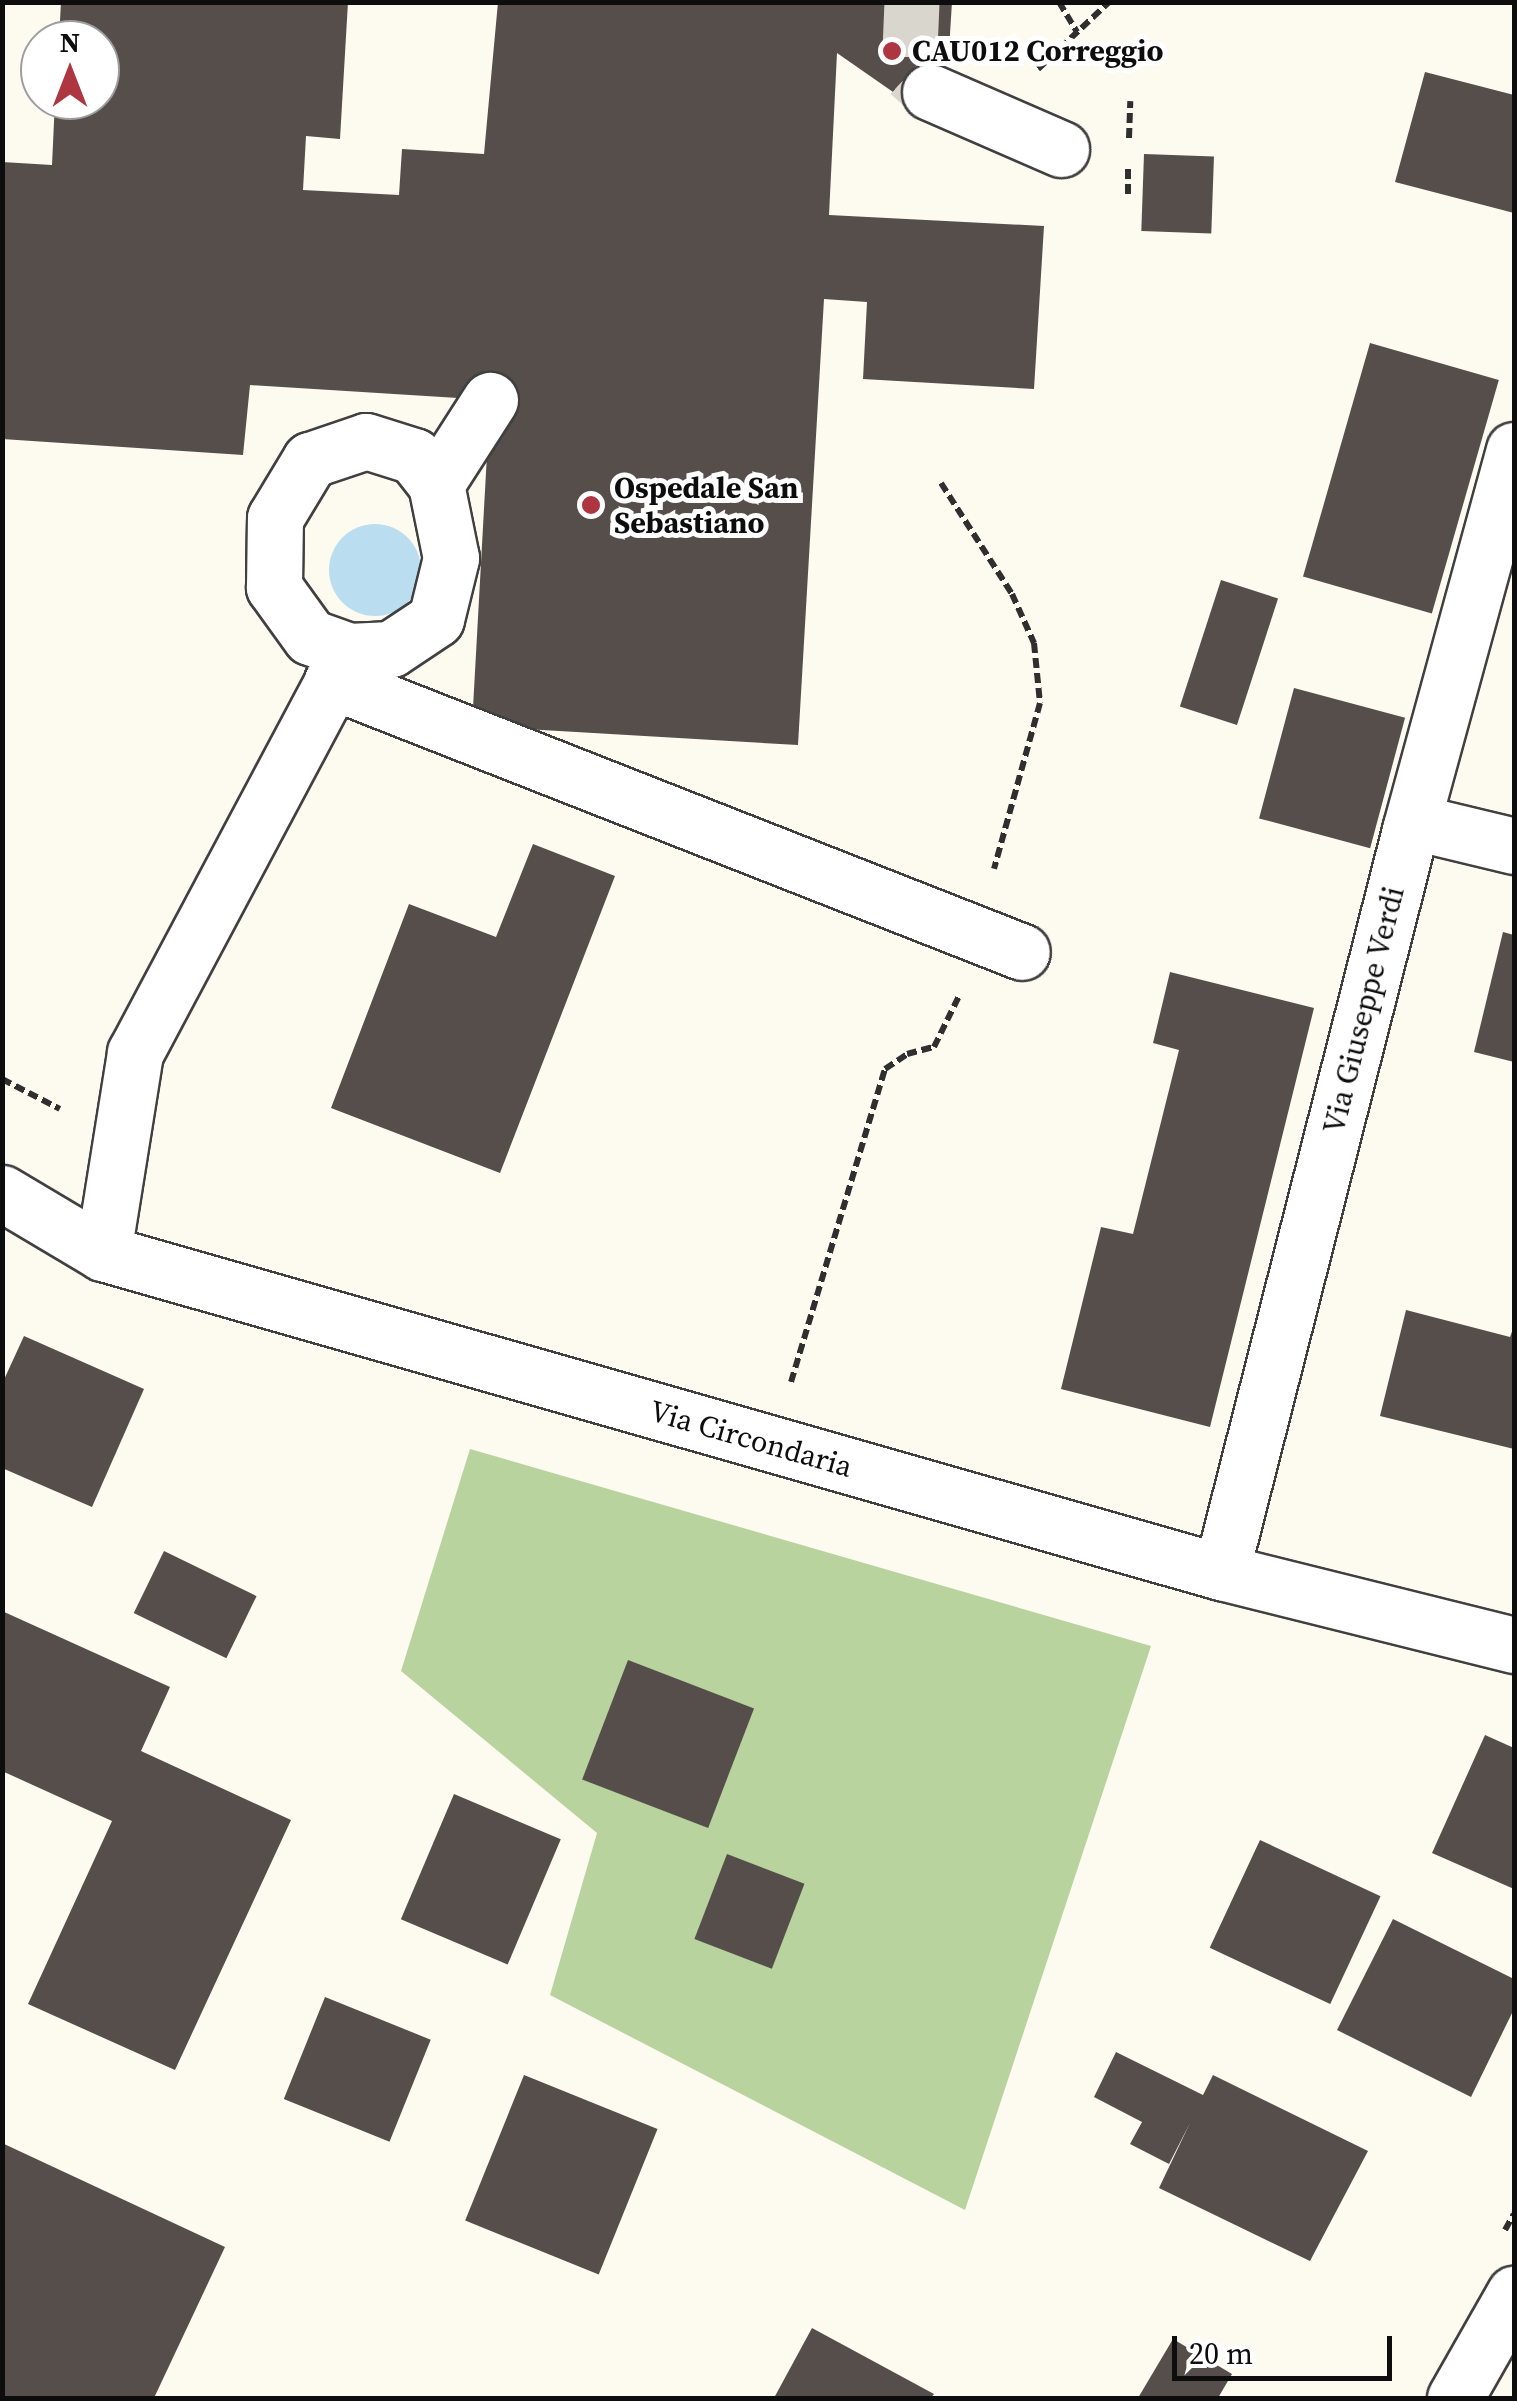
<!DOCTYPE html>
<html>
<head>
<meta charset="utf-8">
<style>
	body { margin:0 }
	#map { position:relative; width:1517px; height:2401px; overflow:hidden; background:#fdfaf0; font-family:"Source Serif 4",serif }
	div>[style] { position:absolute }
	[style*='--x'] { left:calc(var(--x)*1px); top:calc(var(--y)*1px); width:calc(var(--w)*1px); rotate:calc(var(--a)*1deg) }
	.forest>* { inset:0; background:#b8d39e }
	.water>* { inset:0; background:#baddef }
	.round { border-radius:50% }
	.building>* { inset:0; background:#554e4b; transform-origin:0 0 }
	.minor-tunnel>* { height:55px; margin-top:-27.5px; transform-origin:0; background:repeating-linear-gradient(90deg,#d9d6ce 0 55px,transparent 0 83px) }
	.path>* { height:6px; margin-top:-3px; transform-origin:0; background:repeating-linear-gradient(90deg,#2f2f2f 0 10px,transparent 0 15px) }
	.roads { filter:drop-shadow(2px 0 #404040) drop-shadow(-2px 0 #404040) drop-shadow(0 2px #404040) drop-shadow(0 -2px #404040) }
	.minor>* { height:55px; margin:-27.5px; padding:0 27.5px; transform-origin:27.5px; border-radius:27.5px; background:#fff }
	.dots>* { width:28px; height:28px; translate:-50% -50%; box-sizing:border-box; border:5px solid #fff; border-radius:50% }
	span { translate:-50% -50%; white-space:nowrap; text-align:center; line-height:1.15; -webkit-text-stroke:10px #fff; paint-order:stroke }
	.poi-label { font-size:30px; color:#0d0d0d; font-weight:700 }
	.left { translate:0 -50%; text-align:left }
	.street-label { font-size:30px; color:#0d0d0d }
	.frame { position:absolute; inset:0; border:5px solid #0d0d0d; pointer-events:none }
	.north { position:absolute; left:20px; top:20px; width:100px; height:100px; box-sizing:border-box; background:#fff; border:2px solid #9e9e9e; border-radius:50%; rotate:0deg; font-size:28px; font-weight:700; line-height:40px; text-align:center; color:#0d0d0d }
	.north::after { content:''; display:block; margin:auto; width:35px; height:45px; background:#ad3640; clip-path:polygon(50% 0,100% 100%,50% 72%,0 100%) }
	.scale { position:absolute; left:1172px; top:2336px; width:220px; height:45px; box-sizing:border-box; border:5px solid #0d0d0d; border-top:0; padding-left:12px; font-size:30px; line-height:35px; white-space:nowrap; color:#0d0d0d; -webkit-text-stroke:8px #fff; paint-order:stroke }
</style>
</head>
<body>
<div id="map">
	<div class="forest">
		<i style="clip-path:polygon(470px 1449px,1151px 1646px,965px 2210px,550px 1995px,597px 1833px,401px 1671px)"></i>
	</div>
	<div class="water">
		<i class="round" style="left:329px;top:524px;width:92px;height:92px"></i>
	</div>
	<div class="building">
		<i style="clip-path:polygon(61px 2px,348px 2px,340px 139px,306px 136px,303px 190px,399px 195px,402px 149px,484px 154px,498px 2px,952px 2px,949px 50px,906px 101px,837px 53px,829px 215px,1044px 226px,1034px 389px,863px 379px,867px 302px,824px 299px,798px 745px,472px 726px,490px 400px,250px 385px,243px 455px,2px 439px,2px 162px,52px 165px,55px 100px,100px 100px,100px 40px,59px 40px)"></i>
		<i style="clip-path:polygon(1425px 72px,1514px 95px,1514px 213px,1395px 182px)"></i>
		<i style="left:1144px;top:154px;width:70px;height:77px;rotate:2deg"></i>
		<i style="left:1370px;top:343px;width:134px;height:243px;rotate:16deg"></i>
		<i style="left:1221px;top:580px;width:60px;height:133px;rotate:18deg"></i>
		<i style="left:1294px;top:688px;width:115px;height:135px;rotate:15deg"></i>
		<i style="clip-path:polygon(533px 844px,615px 876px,500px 1173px,331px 1108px,409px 904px,496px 937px)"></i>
		<i style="clip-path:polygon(1503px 932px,1514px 935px,1514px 1062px,1474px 1052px)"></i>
		<i style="clip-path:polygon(1170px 972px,1314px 1008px,1210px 1427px,1061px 1389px,1101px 1227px,1133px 1234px,1179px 1050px,1153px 1043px)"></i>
		<i style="clip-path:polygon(1406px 1310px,1510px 1337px,1514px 1326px,1514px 1449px,1380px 1416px)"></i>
		<i style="clip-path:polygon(24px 1336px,144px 1389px,92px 1507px,2px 1468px,2px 1384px)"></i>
		<i style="left:164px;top:1551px;width:103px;height:69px;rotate:26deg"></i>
		<i style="clip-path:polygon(2px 1611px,170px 1687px,141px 1751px,291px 1820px,175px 2070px,28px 2004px,112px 1821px,2px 1771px)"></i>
		<i style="left:628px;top:1660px;width:135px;height:128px;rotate:21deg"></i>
		<i style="clip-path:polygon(1485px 1735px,1514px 1748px,1514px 1889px,1432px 1853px)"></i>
		<i style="left:454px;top:1794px;width:116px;height:136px;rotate:23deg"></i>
		<i style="left:1260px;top:1840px;width:133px;height:119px;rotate:25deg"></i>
		<i style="left:727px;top:1854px;width:83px;height:91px;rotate:21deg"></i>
		<i style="clip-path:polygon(1393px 1919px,1514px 1979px,1514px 2009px,1471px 2097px,1337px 2030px)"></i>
		<i style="left:325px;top:1997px;width:114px;height:110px;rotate:22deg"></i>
		<i style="clip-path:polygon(1116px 2052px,1203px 2095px,1213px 2075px,1368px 2151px,1310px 2261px,1159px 2188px,1190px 2123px,1169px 2164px,1130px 2144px,1142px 2122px,1094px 2097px)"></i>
		<i style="left:524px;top:2075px;width:144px;height:157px;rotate:22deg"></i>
		<i style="clip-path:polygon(2px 2143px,225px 2247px,154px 2398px,2px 2398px)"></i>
		<i style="clip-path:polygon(812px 2328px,934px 2394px,931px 2398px,774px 2398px)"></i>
		<i style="clip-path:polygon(1173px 2339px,1232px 2374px,1218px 2398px,1138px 2398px)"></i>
	</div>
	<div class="minor-tunnel">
		<i style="--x:912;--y:2;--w:71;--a:92.4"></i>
		<i style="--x:909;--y:73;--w:28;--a:42"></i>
	</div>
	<div class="path">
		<i style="--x:1059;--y:2;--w:35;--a:59"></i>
		<i style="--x:1038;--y:69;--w:98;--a:-43.3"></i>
		<i style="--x:1129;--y:138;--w:37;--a:-88"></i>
		<i style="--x:1128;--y:194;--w:29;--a:-90"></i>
		<i style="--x:941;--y:483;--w:132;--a:57.4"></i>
		<i style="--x:1012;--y:594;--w:54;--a:65.8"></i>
		<i style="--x:1034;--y:643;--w:60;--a:84.3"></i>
		<i style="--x:1040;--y:703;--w:172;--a:105.5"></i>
		<i style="--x:2;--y:1079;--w:65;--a:27.3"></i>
		<i style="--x:791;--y:1382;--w:327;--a:-73.3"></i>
		<i style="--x:885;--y:1069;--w:27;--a:-34"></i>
		<i style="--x:907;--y:1054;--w:28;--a:-15"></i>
		<i style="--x:934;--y:1047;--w:57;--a:-63.9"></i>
		<i style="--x:1505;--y:2230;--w:18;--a:-61"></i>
	</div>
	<div class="roads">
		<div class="minor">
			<i style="--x:930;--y:92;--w:143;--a:23.5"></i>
			<i style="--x:349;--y:651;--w:41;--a:-160.3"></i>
			<i style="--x:310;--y:637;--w:62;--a:-125.8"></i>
			<i style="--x:274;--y:587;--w:69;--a:-89.2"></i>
			<i style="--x:275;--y:518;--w:68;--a:-58.9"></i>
			<i style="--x:310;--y:460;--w:59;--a:-18.7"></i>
			<i style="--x:366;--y:441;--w:50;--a:17.4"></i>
			<i style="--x:414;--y:456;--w:36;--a:52"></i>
			<i style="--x:332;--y:681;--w:741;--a:21.44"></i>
			<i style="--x:1435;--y:827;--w:81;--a:13.5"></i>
			<i style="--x:2;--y:1193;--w:117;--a:30.7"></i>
			<i style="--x:103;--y:1253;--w:1163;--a:15.93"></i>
			<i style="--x:1221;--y:1572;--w:302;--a:14"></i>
			<i style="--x:103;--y:1253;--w:203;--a:-80.9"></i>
			<i style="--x:135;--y:1053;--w:455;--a:-62"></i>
			<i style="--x:349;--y:651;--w:42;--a:-2.7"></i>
			<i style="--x:391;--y:649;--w:54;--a:-33.7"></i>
			<i style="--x:436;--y:619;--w:63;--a:-76.2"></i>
			<i style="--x:451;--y:558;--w:76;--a:-101.5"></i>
			<i style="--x:436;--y:484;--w:100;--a:-57.3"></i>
			<i style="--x:1221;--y:1572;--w:766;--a:-75.71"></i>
			<i style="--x:1410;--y:830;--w:394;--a:-74.7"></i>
			<i style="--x:1455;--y:2398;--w:120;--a:-60.4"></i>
		</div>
	</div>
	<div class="dots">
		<i style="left:892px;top:51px;background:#ad3640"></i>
		<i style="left:591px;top:505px;background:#ad3640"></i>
	</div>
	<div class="poi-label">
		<span class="left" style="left:912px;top:51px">CAU012 Correggio</span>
		<span class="left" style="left:614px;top:505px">Ospedale San<br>Sebastiano</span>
	</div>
	<div class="street-label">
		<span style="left:1364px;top:1010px;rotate:-76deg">Via Giuseppe Verdi</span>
		<span style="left:751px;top:1439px;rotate:16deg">Via Circondaria</span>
	</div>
	<div class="frame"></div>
	<div class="north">N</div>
	<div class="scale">20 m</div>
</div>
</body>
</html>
